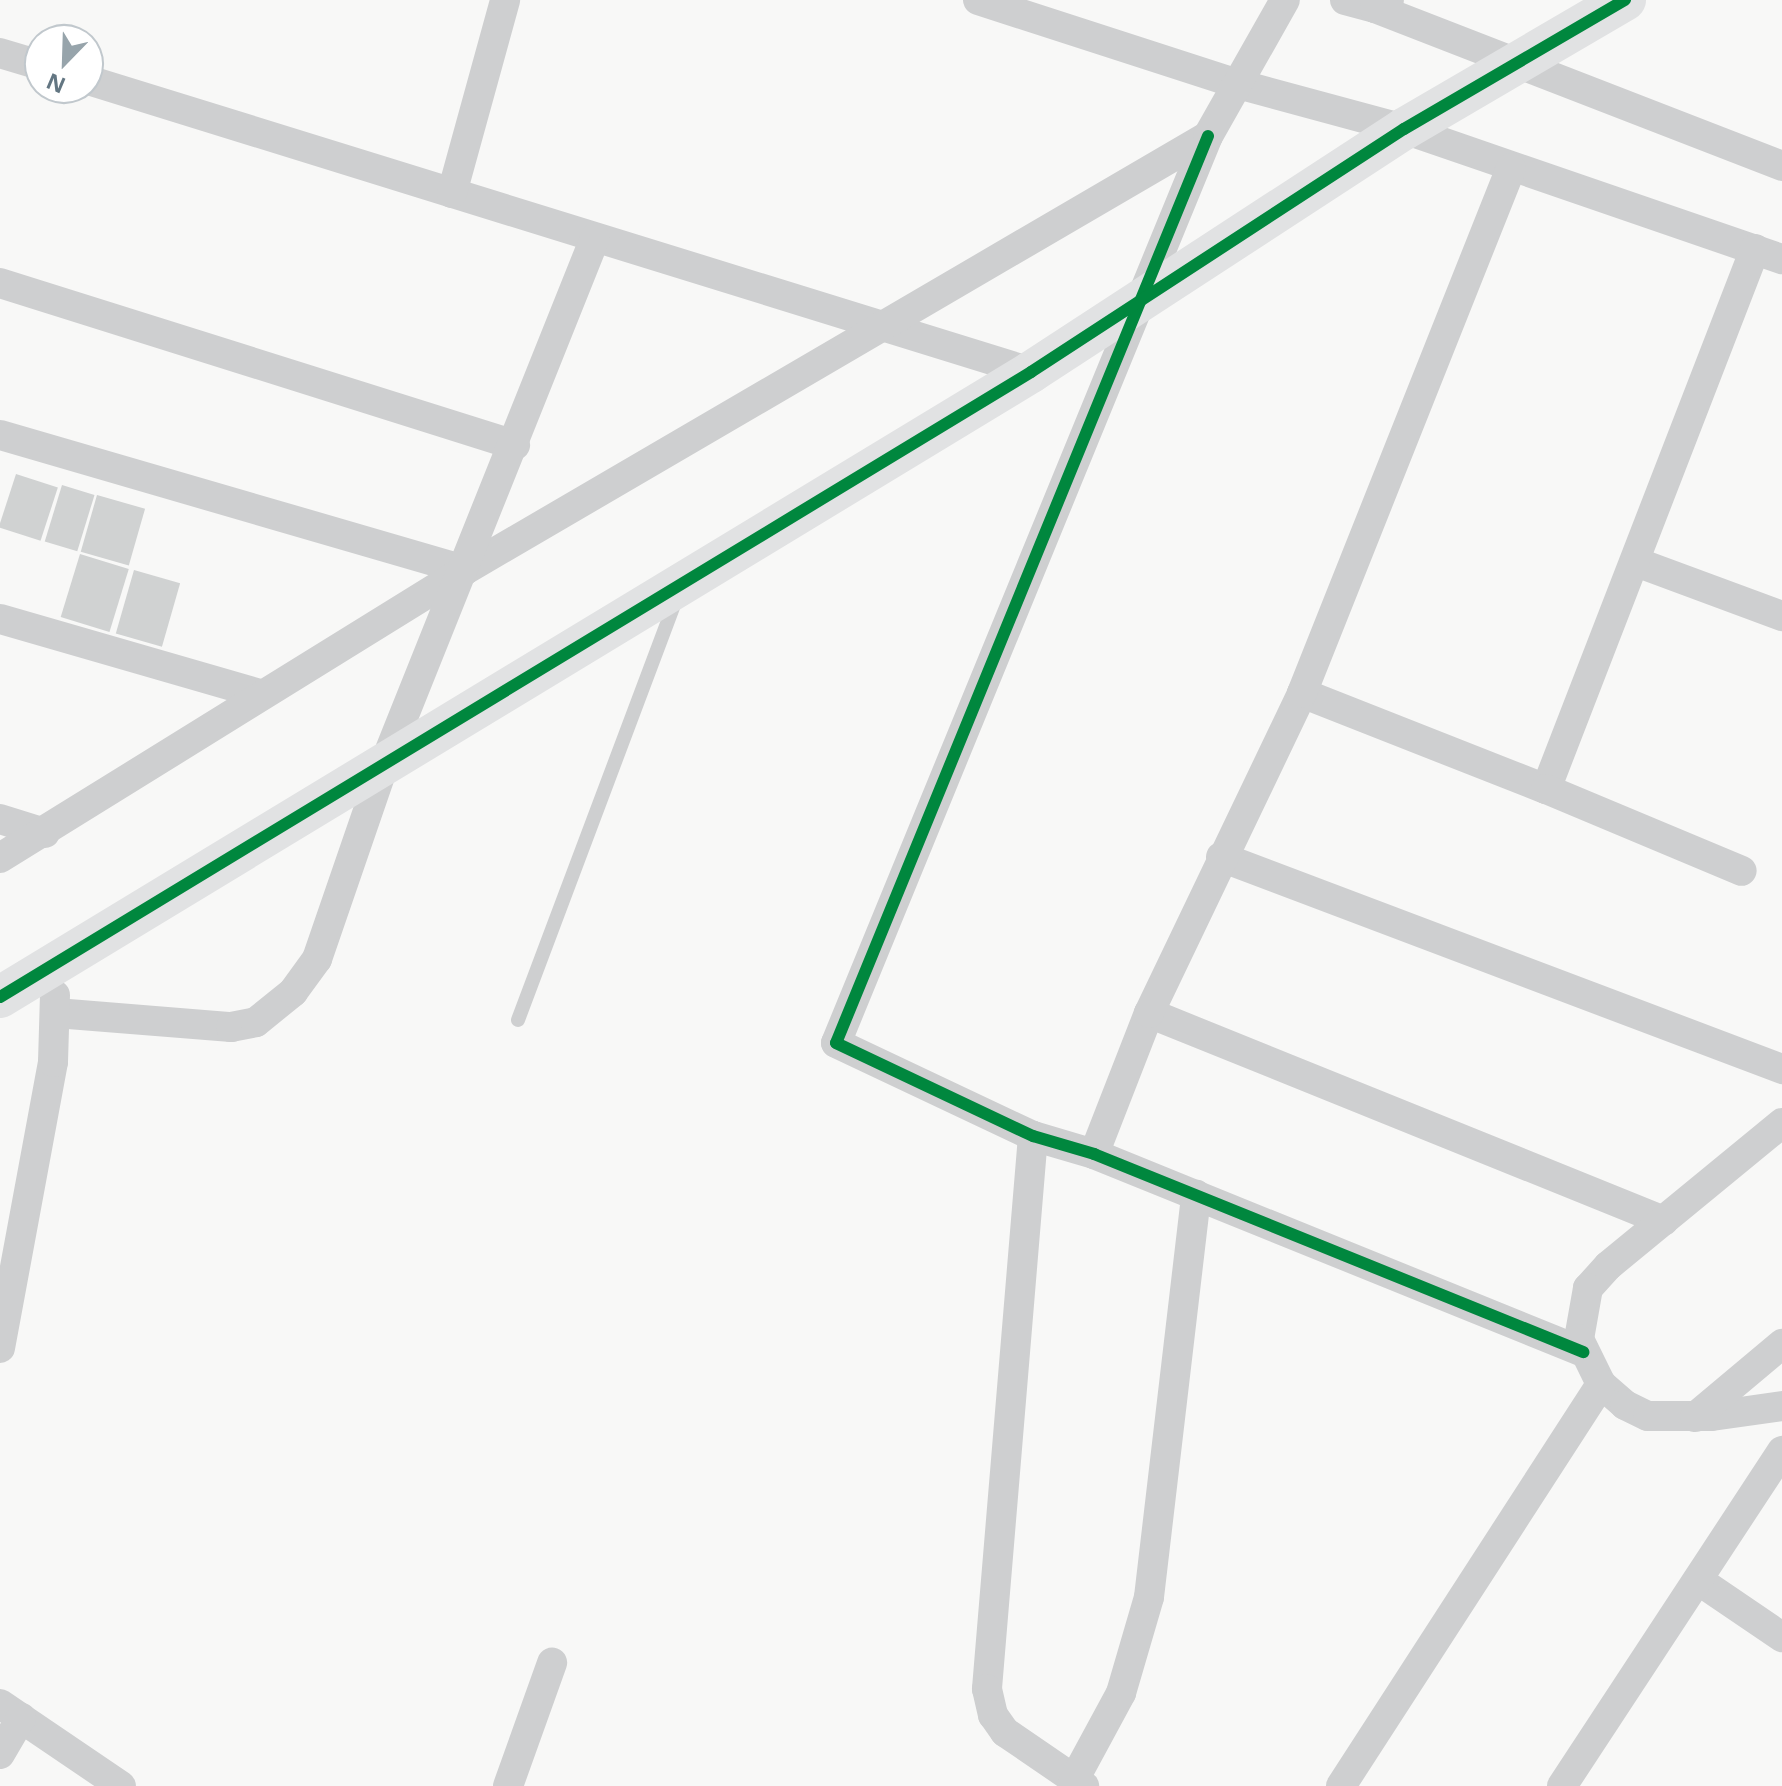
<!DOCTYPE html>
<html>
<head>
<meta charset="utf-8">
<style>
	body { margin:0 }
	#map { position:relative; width:1782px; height:1786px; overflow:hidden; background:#f8f8f7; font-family:"Open Sans",sans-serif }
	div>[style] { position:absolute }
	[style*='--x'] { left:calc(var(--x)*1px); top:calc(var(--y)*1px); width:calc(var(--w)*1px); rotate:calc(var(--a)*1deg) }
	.building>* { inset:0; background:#d0d2d2; transform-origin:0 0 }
	.lane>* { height:14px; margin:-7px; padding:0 7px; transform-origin:7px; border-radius:7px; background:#cecfd0 }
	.street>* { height:30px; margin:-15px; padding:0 15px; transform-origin:15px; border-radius:15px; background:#cecfd0 }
	.secondary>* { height:42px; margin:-21px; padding:0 21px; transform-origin:21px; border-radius:21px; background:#e1e2e3 }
	.cycleway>* { height:12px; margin:-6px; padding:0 6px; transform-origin:6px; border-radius:6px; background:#00873e }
	span { translate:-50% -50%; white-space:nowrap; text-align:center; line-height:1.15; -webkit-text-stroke:8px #fff; paint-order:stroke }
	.north { position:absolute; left:24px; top:24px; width:80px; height:80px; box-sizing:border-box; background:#fff; border:2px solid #c1c8cd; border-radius:50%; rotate:203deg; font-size:22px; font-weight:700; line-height:32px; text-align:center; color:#637682 }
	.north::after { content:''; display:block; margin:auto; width:28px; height:36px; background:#97a4ab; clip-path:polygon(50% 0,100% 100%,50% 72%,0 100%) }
</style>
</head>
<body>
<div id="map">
	<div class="building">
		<i style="left:16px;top:474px;width:44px;height:56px;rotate:18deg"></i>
		<i style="left:62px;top:485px;width:34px;height:59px;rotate:17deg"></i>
		<i style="left:97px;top:495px;width:50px;height:59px;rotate:16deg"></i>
		<i style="left:80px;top:554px;width:51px;height:66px;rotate:17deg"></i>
		<i style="left:134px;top:570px;width:48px;height:66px;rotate:16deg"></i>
	</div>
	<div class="lane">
		<i style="--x:518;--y:1020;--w:451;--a:-69.4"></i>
	</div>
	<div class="street">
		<i style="--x:978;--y:0;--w:273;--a:17.9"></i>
		<i style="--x:1238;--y:84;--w:172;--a:15.2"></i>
		<i style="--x:1404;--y:129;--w:400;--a:19"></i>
		<i style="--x:1345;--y:0;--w:31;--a:15"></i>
		<i style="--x:1375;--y:8;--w:16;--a:-30"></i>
		<i style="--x:1375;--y:8;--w:437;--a:21.2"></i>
		<i style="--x:0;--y:53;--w:42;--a:16.7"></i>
		<i style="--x:88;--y:80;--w:987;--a:17.21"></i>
		<i style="--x:1208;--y:136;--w:980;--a:112.3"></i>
		<i style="--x:836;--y:1043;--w:218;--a:25.3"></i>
		<i style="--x:1033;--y:1136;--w:64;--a:16.4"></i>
		<i style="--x:1094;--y:1154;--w:528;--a:22.04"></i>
		<i style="--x:452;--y:193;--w:200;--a:-74.6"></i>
		<i style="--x:0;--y:283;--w:540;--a:17.46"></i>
		<i style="--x:0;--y:435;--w:484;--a:16.2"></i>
		<i style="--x:1636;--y:562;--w:156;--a:20.3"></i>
		<i style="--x:0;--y:619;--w:270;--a:16.1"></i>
		<i style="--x:1302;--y:693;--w:262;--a:21.5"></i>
		<i style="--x:1546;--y:789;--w:579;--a:-68.84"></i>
		<i style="--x:1546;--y:789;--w:212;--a:22.7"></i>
		<i style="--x:0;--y:819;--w:47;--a:17.3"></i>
		<i style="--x:1221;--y:857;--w:600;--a:20.7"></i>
		<i style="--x:0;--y:858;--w:547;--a:-31.77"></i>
		<i style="--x:465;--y:570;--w:860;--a:-30.29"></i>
		<i style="--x:1208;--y:136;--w:156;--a:-60.5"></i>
		<i style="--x:56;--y:1013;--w:176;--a:4.6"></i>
		<i style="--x:231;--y:1027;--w:25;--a:-11"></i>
		<i style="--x:256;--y:1022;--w:48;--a:-39"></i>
		<i style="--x:293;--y:992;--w:41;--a:-54"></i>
		<i style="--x:317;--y:959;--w:200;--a:-71"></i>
		<i style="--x:382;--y:770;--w:573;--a:-68.18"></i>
		<i style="--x:1149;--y:1013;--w:555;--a:21.99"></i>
		<i style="--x:1782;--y:1123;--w:225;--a:140.6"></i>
		<i style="--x:1608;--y:1266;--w:30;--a:132"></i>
		<i style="--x:1588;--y:1288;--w:52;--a:100"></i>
		<i style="--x:1579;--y:1339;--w:50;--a:63.9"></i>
		<i style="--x:1601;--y:1384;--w:32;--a:41"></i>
		<i style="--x:1625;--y:1405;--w:25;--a:26"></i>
		<i style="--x:1648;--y:1416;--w:64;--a:0"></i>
		<i style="--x:1712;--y:1416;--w:71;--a:-8.1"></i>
		<i style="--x:1033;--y:1136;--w:555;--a:94.76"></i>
		<i style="--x:987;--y:1689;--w:27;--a:77"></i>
		<i style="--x:993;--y:1715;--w:21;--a:55"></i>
		<i style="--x:1005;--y:1732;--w:96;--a:34.4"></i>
		<i style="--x:1094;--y:1154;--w:151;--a:-68.7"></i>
		<i style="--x:1149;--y:1013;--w:355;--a:-64.4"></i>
		<i style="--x:1302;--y:693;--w:565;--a:-68.29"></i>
		<i style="--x:0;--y:1348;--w:291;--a:-79.5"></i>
		<i style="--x:53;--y:1062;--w:67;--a:-88.3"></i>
		<i style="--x:1695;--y:1417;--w:114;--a:-40"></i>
		<i style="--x:1698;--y:1580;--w:102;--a:34.2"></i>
		<i style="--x:0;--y:1704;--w:146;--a:34.1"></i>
		<i style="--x:0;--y:1754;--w:42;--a:-59.7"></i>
		<i style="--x:1074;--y:1780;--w:99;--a:-61.6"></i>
		<i style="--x:1121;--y:1693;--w:100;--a:-73.7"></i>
		<i style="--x:1149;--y:1597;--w:405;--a:-83.3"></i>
		<i style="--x:508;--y:1786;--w:131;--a:-70.3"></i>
		<i style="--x:1341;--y:1786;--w:479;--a:-57.1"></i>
		<i style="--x:1562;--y:1786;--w:401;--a:-56.7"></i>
	</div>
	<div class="secondary">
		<i style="--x:0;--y:997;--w:1206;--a:-31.22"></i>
		<i style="--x:1031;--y:372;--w:445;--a:-33.1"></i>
		<i style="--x:1404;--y:129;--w:256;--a:-30.3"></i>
	</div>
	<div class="cycleway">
		<i style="--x:1208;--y:136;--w:980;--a:112.3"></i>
		<i style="--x:836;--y:1043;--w:218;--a:25.3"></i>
		<i style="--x:1033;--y:1136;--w:64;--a:16.4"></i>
		<i style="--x:1094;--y:1154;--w:528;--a:22.04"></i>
		<i style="--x:0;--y:997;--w:1206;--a:-31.22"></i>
		<i style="--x:1031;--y:372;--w:445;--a:-33.1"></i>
		<i style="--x:1404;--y:129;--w:256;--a:-30.3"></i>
	</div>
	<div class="north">N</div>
</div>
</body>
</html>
